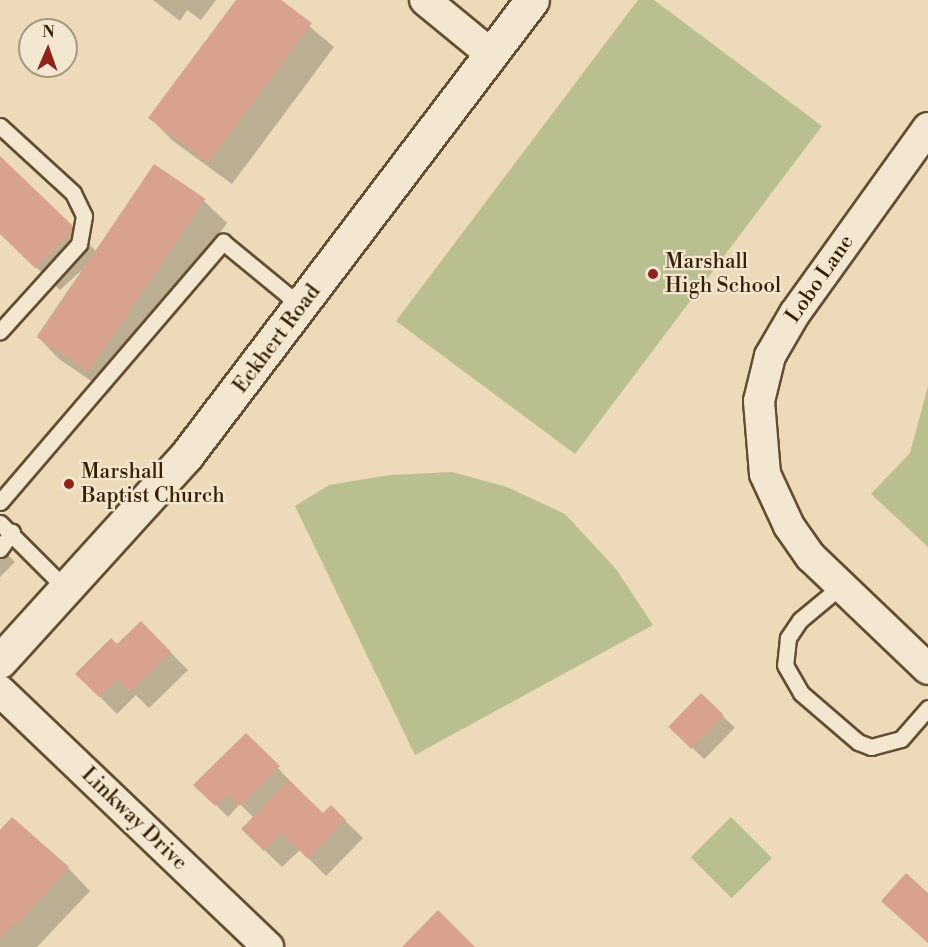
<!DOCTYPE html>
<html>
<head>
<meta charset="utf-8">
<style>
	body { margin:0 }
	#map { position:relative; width:928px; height:947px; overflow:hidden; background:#ecdab8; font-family:"Libre Bodoni",serif }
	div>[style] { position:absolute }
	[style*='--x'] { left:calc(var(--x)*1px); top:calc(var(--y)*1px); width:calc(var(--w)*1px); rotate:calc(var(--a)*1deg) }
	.green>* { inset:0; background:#b9bf8e; transform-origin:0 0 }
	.shadow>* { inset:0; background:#0003; transform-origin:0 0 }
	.building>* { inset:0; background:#d8a28e; transform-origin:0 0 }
	.roads { filter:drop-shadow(2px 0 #624e30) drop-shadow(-2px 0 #624e30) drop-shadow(0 2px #624e30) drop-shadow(0 -2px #624e30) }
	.service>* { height:15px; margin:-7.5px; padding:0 7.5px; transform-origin:7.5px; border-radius:7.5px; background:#f3e7d1 }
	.minor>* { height:30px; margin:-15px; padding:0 15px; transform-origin:15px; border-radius:15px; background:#f3e7d1 }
	.secondary>* { height:33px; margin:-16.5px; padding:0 16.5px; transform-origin:16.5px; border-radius:16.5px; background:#f3e7d1 }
	.dots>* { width:16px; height:16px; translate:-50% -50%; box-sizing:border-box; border:3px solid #f3e7d1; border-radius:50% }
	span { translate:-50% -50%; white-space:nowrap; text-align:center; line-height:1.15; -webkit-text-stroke:4.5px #f3e7d1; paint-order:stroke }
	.poi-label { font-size:21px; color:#341f02 }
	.left { translate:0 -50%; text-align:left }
	.street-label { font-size:21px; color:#341f02 }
	.north { position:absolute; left:18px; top:18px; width:60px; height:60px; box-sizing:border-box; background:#f3e7d1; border:2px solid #a7977e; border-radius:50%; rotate:2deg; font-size:16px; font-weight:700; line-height:24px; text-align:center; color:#341f02 }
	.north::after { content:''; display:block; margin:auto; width:21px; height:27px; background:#8f2418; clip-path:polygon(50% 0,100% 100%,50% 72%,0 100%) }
</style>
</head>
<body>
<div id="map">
	<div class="green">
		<i style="clip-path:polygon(638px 0,654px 0,822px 126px,575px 454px,396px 321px)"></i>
		<i style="clip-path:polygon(928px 386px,928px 547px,871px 494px,910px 453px)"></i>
		<i style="clip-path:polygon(452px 472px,507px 487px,565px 514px,616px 569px,653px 625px,415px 755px,295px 506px,329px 485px,390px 475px)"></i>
		<i style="left:731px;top:817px;width:58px;height:57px;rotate:45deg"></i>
	</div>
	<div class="shadow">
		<i style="clip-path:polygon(153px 0,216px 0,201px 20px,187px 10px,180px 21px)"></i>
		<i style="clip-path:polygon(237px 0,278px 0,334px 47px,232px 184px,173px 141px,150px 118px)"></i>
		<i style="clip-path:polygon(0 158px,96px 251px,154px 166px,204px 201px,227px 223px,109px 393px,59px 359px,37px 336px,82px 270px,60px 290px,0 233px)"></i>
		<i style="clip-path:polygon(0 547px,15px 562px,0 577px)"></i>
		<i style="clip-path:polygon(141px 623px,188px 670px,149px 708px,136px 695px,117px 714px,77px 674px,118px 646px)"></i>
		<i style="left:701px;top:695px;width:47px;height:44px;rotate:44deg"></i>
		<i style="clip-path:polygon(246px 735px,323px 815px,331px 807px,363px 838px,326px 876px,300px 850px,282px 867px,243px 829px,254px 818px,240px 804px,228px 817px,196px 785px)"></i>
		<i style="clip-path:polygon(0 832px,68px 868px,90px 891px,37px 947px,0 947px)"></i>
	</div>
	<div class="building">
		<i style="clip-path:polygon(236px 0,281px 0,312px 23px,208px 163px,148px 118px)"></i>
		<i style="clip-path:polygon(0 156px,75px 228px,36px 269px,0 234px)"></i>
		<i style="left:154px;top:164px;width:62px;height:209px;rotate:34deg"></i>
		<i style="clip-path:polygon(141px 621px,171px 652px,130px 692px,118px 679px,99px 697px,75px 674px,111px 638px,117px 644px)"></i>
		<i style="left:701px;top:693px;width:32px;height:47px;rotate:44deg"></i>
		<i style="clip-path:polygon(246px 733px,280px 766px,240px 806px,227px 794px,215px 806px,193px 785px)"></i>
		<i style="clip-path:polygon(289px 780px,323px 813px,331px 805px,346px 820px,308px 859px,281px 833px,264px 851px,241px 829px)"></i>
		<i style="clip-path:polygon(12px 817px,69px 867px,16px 926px,13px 923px,0 938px,0 830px)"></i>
		<i style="clip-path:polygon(906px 873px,928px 893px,928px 943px,881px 901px)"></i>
		<i style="clip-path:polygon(438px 910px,475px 947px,402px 947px)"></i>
	</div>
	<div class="roads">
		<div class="service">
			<i style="--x:0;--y:126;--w:99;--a:42.5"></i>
			<i style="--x:73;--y:193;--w:25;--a:64"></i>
			<i style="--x:84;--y:216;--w:28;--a:100"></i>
			<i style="--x:79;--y:244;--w:118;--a:132.2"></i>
			<i style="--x:0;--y:502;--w:343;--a:-49.4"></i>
			<i style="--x:223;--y:242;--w:102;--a:39.4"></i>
			<i style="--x:0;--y:523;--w:93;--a:45"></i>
			<i style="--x:0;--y:549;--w:21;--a:-55"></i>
			<i style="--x:841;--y:586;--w:53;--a:140.3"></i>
			<i style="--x:800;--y:620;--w:22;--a:124"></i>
			<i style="--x:788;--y:638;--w:27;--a:96"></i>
			<i style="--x:785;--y:665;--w:32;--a:60"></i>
			<i style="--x:801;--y:693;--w:75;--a:40.7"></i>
			<i style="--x:858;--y:742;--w:14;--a:21"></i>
			<i style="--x:871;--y:747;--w:31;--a:-15"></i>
			<i style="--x:901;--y:739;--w:41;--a:-48.9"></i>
		</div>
		<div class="minor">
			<i style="--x:425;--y:0;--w:87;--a:39.4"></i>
			<i style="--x:928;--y:128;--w:228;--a:125.7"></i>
			<i style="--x:795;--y:313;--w:50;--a:120.2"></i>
			<i style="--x:770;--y:356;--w:46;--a:103.7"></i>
			<i style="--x:759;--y:401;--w:73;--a:85.3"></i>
			<i style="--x:765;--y:474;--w:57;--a:65.2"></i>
			<i style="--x:789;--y:526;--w:38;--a:55"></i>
			<i style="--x:811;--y:557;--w:162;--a:43.7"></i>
			<i style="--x:0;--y:691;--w:371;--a:43.7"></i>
		</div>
		<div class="secondary">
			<i style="--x:0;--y:661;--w:277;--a:-47.8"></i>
			<i style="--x:186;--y:456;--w:572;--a:-52.81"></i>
		</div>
	</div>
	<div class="dots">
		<i style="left:653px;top:274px;background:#8f2418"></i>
		<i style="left:69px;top:484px;background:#8f2418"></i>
	</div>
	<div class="poi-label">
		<span class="left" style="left:665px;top:274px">Marshall<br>High School</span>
		<span class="left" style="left:81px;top:484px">Marshall<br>Baptist Church</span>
	</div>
	<div class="street-label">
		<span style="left:820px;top:279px;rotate:-55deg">Lobo Lane</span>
		<span style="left:277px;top:339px;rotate:-53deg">Eckhert Road</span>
		<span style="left:134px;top:819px;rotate:44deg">Linkway Drive</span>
	</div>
	<div class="north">N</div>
</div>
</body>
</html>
